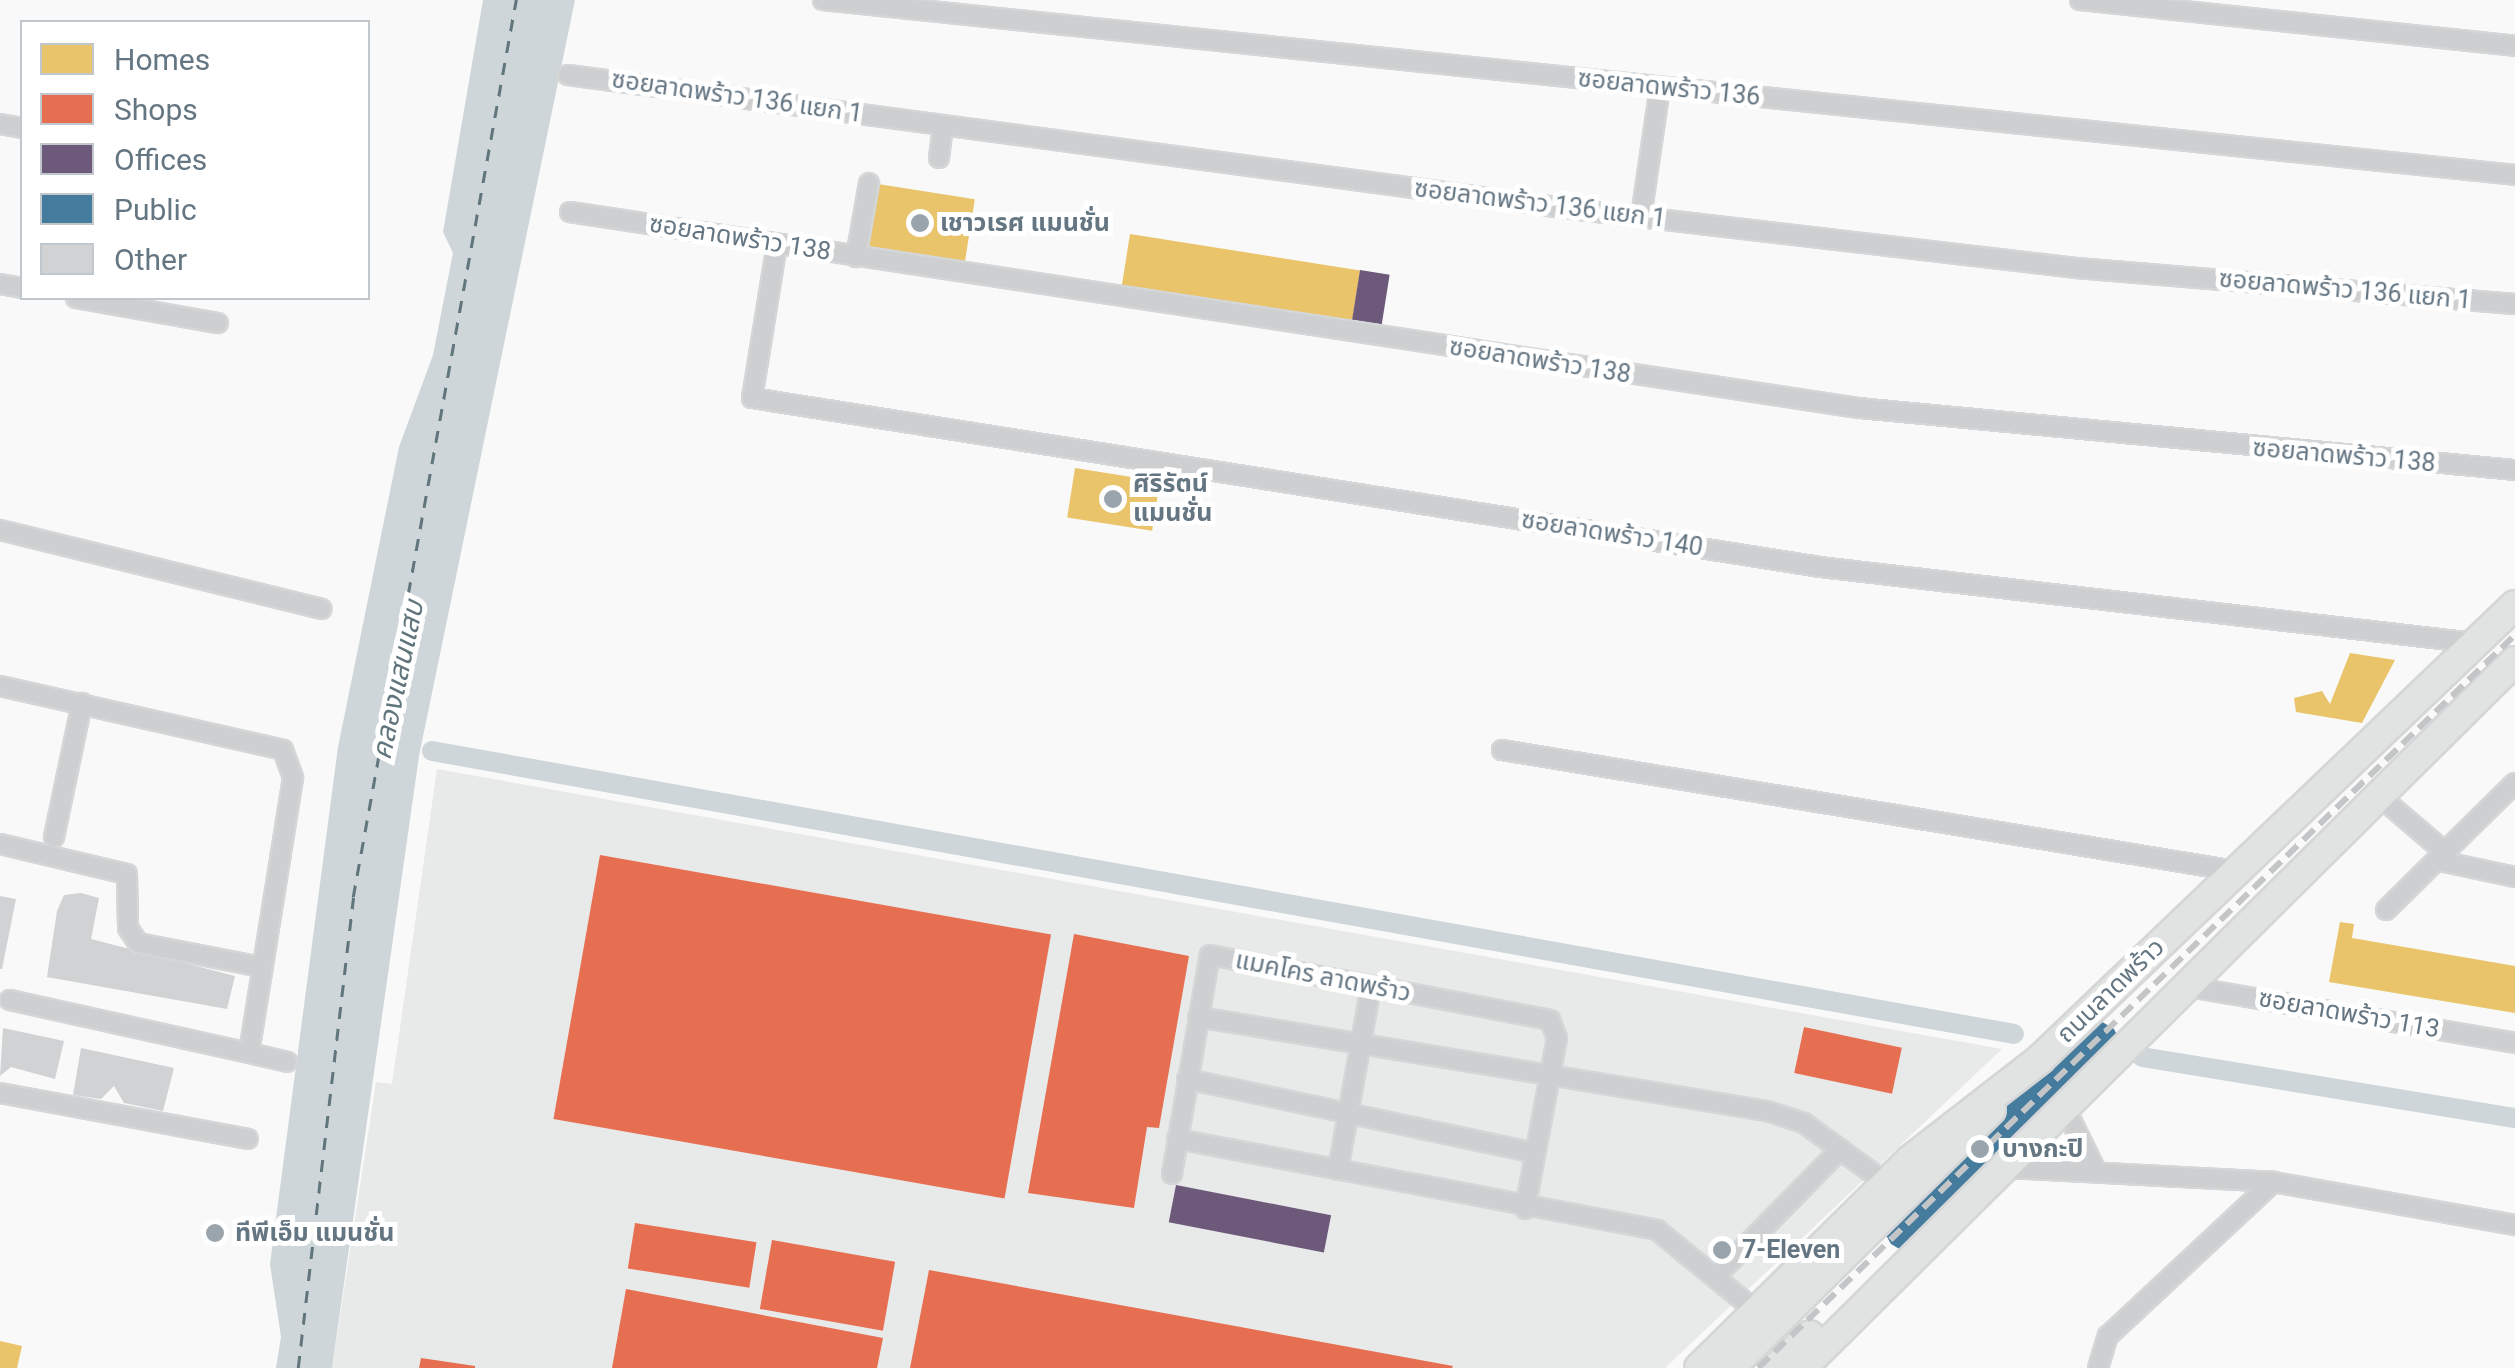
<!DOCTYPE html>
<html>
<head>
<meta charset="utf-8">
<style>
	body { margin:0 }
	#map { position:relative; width:2515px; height:1368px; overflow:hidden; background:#f9f9f9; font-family:Roboto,"Noto Sans Thai",sans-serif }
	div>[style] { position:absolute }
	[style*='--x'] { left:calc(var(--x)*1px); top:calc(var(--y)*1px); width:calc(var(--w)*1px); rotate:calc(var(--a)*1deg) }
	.built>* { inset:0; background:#e8e9e9 }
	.water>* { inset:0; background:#ced6d9 }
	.homes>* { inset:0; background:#e9c46a; transform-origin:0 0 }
	.shops>* { inset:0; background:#e76f51; transform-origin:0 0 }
	.offices>* { inset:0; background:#6d597a; transform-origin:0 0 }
	.public>* { inset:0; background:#457b9d }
	.canal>* { height:20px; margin:-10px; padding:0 10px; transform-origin:10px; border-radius:10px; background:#ced6d9 }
	.ferry>* { height:2.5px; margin-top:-1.25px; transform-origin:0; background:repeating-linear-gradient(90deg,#60757c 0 12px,transparent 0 22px) }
	.building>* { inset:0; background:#d0d2d3 }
	.roads { filter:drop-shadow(2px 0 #d5d6d7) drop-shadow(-2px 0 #d5d6d7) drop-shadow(0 2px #d5d6d7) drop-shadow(0 -2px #d5d6d7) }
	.street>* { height:18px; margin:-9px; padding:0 9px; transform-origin:9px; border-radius:9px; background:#cecfd0 }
	.primary>* { height:28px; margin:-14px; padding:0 14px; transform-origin:14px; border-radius:14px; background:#e1e2e2 }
	.rail>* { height:6px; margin-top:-3px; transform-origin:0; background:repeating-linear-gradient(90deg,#c3c5c6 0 15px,transparent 0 23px) }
	.dots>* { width:28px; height:28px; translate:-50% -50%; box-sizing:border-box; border:5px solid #fff; border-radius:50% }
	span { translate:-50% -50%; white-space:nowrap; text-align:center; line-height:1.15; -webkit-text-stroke:10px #fff; paint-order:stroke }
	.street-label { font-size:25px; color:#657683 }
	.poi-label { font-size:25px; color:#657683; font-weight:700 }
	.left { translate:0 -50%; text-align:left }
	.water-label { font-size:28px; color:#60757c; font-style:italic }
	.legend { position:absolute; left:20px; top:20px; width:350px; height:280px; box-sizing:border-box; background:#fff; border:2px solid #c1c8cd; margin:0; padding:12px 18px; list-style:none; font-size:30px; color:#657683 }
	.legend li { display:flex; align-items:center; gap:20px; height:50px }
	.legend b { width:50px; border:2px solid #c1c8cd }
</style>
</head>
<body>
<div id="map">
	<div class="built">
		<i style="clip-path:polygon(437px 769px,2002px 1049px,1665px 1368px,332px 1368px,376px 1082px,392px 1084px)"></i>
	</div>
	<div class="water">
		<i style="clip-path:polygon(483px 0,575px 0,419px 756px,332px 1368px,276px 1368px,281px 1337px,270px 1264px,338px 747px,399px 447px,433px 355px,453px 253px,443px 232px)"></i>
	</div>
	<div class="homes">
		<i style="left:878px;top:184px;width:98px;height:64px;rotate:9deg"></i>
		<i style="left:1130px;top:234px;width:233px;height:53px;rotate:9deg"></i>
		<i style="left:1075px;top:468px;width:86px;height:50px;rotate:9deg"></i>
		<i style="clip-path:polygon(2350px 653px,2395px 660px,2362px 723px,2296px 712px,2294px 698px,2322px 691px,2330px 704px)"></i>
		<i style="clip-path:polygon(2340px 922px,2354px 924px,2352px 938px,2515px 966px,2515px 1013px,2329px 982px)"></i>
		<i style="clip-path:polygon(0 1341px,22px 1346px,17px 1368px,0 1368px)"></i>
	</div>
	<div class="shops">
		<i style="left:600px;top:855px;width:458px;height:268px;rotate:10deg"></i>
		<i style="clip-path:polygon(1074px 934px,1189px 956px,1159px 1128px,1147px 1127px,1134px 1208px,1028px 1193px)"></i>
		<i style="left:1804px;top:1027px;width:100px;height:47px;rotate:12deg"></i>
		<i style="left:635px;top:1223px;width:123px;height:46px;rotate:9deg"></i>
		<i style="left:772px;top:1240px;width:125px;height:70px;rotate:10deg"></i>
		<i style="clip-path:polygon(929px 1270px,1453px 1366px,1452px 1368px,910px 1368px)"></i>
		<i style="clip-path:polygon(626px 1289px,883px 1338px,877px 1368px,612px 1368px)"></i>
		<i style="clip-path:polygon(421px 1358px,475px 1366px,475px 1368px,419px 1368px)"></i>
	</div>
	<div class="offices">
		<i style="left:1360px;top:270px;width:30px;height:53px;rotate:9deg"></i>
		<i style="left:1176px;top:1185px;width:158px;height:38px;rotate:11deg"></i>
	</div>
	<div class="public">
		<i style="clip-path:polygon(2084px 1011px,2114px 1029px,2131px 1063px,1923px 1263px,1891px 1244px,1874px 1214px)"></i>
	</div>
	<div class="canal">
		<i style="--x:432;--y:751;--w:1607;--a:10.14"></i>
		<i style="--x:2142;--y:1057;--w:378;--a:9.3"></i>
	</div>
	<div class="ferry">
		<i style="--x:298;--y:1368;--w:474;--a:-83.3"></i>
		<i style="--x:353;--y:897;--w:912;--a:-79.7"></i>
	</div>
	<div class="building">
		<i style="clip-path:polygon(81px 893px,99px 898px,91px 939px,235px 976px,227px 1009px,47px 977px,57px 911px,64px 895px)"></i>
		<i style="clip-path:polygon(0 896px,16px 899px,2px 969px,0 969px)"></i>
		<i style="clip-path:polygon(3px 1028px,64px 1041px,55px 1079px,11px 1067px,0 1076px)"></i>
		<i style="clip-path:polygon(81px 1048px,174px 1068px,163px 1111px,124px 1103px,114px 1086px,101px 1099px,73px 1095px)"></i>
	</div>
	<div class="roads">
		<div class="street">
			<i style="--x:823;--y:0;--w:1701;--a:5.9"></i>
			<i style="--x:2080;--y:0;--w:437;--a:6"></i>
			<i style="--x:568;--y:75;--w:1012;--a:7.61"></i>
			<i style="--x:1571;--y:209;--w:508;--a:6.66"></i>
			<i style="--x:2076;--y:268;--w:440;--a:4.7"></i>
			<i style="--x:0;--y:124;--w:22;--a:10"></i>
			<i style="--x:939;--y:158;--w:33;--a:-83"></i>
			<i style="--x:570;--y:212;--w:1304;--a:8.65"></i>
			<i style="--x:1859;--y:408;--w:659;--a:5.4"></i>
			<i style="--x:1641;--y:217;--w:131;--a:-81.7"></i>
			<i style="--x:777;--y:244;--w:156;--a:99.2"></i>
			<i style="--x:752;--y:398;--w:1081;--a:8.99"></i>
			<i style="--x:1820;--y:567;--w:659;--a:6.62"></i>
			<i style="--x:856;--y:257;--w:75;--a:-80"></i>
			<i style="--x:0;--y:284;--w:22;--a:10"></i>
			<i style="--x:76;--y:298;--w:144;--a:10"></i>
			<i style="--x:0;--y:530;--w:331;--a:13.8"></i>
			<i style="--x:0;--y:686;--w:290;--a:12.7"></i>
			<i style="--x:283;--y:750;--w:30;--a:70"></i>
			<i style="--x:293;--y:778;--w:278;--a:99.1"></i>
			<i style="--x:249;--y:1053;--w:245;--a:-167.5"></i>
			<i style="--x:1502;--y:750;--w:743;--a:9.37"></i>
			<i style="--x:2378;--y:795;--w:91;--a:40.5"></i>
			<i style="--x:54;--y:837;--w:137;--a:-78.2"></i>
			<i style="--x:0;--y:844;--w:130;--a:13.3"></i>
			<i style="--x:127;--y:874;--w:54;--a:88.9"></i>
			<i style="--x:128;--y:928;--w:18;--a:56"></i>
			<i style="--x:138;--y:943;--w:126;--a:11"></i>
			<i style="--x:2440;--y:861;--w:77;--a:12"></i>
			<i style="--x:2386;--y:910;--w:181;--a:-44.6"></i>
			<i style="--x:2183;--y:986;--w:337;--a:9.7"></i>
			<i style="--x:1198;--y:1017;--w:577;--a:9.38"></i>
			<i style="--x:1767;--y:1111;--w:39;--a:18"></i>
			<i style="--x:1804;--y:1123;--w:102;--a:36.2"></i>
			<i style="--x:249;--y:1053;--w:39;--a:13"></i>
			<i style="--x:1187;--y:1079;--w:356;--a:12"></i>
			<i style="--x:0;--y:1093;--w:252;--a:10.5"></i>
			<i style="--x:2066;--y:1110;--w:66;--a:63.8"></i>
			<i style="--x:1177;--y:1139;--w:489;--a:10.7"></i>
			<i style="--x:1657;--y:1230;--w:128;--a:39.3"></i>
			<i style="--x:2008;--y:1168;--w:265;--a:3"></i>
			<i style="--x:2273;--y:1182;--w:246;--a:10.1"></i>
			<i style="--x:1338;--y:1170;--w:186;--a:-79.8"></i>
			<i style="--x:1172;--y:1174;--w:222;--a:-80.2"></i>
			<i style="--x:1210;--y:955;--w:346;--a:10.8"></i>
			<i style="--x:1550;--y:1020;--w:19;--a:69"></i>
			<i style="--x:1557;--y:1038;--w:174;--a:100.6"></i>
			<i style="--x:1718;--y:1274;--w:175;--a:-45.5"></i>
			<i style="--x:2098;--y:1368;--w:34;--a:-73"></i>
			<i style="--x:2108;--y:1336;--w:226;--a:-43"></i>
		</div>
		<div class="primary">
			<i style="--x:1699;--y:1368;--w:296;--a:-44.6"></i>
			<i style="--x:1910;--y:1160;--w:165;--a:-37.8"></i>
			<i style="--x:2040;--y:1059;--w:657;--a:-43.71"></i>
			<i style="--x:1730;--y:1368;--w:367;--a:-44.7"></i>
			<i style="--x:1776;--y:1368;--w:47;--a:-44.1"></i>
			<i style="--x:1802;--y:1368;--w:1004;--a:-44.76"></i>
		</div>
	</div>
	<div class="rail">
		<i style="--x:1758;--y:1368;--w:1054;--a:-44.08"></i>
	</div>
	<div class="dots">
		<i style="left:920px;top:223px;background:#99a4ac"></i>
		<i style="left:1113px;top:499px;background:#99a4ac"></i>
		<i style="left:1980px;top:1149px;background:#99a4ac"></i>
		<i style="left:215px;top:1233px;background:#99a4ac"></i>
		<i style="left:1722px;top:1250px;background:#99a4ac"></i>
	</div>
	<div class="street-label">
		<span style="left:1669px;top:88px;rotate:6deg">ซอยลาดพร้าว 136</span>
		<span style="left:737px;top:97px;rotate:8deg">ซอยลาดพร้าว 136 แยก 1</span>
		<span style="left:1540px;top:204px;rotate:7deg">ซอยลาดพร้าว 136 แยก 1</span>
		<span style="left:740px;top:238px;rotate:9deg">ซอยลาดพร้าว 138</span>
		<span style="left:2345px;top:290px;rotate:5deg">ซอยลาดพร้าว 136 แยก 1</span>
		<span style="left:1540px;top:361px;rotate:9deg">ซอยลาดพร้าว 138</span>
		<span style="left:2344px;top:456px;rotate:5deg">ซอยลาดพร้าว 138</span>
		<span style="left:1612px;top:534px;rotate:9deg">ซอยลาดพร้าว 140</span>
		<span style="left:1323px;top:977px;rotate:11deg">แมคโคร ลาดพร้าว</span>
		<span style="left:2111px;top:991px;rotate:-44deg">ถนนลาดพร้าว</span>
		<span style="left:2349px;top:1014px;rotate:10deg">ซอยลาดพร้าว 113</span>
	</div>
	<div class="poi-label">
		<span class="left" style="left:940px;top:223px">เชาวเรศ แมนชั่น</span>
		<span class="left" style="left:1133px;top:499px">ศิริรัตน์<br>แมนชั่น</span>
		<span class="left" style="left:2002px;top:1149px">บางกะปิ</span>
		<span class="left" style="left:235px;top:1233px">ทีพีเอ็ม แมนชั่น</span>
		<span class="left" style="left:1742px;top:1250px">7-Eleven</span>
	</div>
	<div class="water-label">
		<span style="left:398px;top:680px;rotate:-78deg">คลองแสนแสบ</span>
	</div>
	<ul class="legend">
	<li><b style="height:28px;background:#e9c46a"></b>Homes</li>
	<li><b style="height:28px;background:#e76f51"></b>Shops</li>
	<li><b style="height:28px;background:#6d597a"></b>Offices</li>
	<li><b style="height:28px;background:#457b9d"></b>Public</li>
	<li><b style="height:28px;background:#d0d2d3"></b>Other</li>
	</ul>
</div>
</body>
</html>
